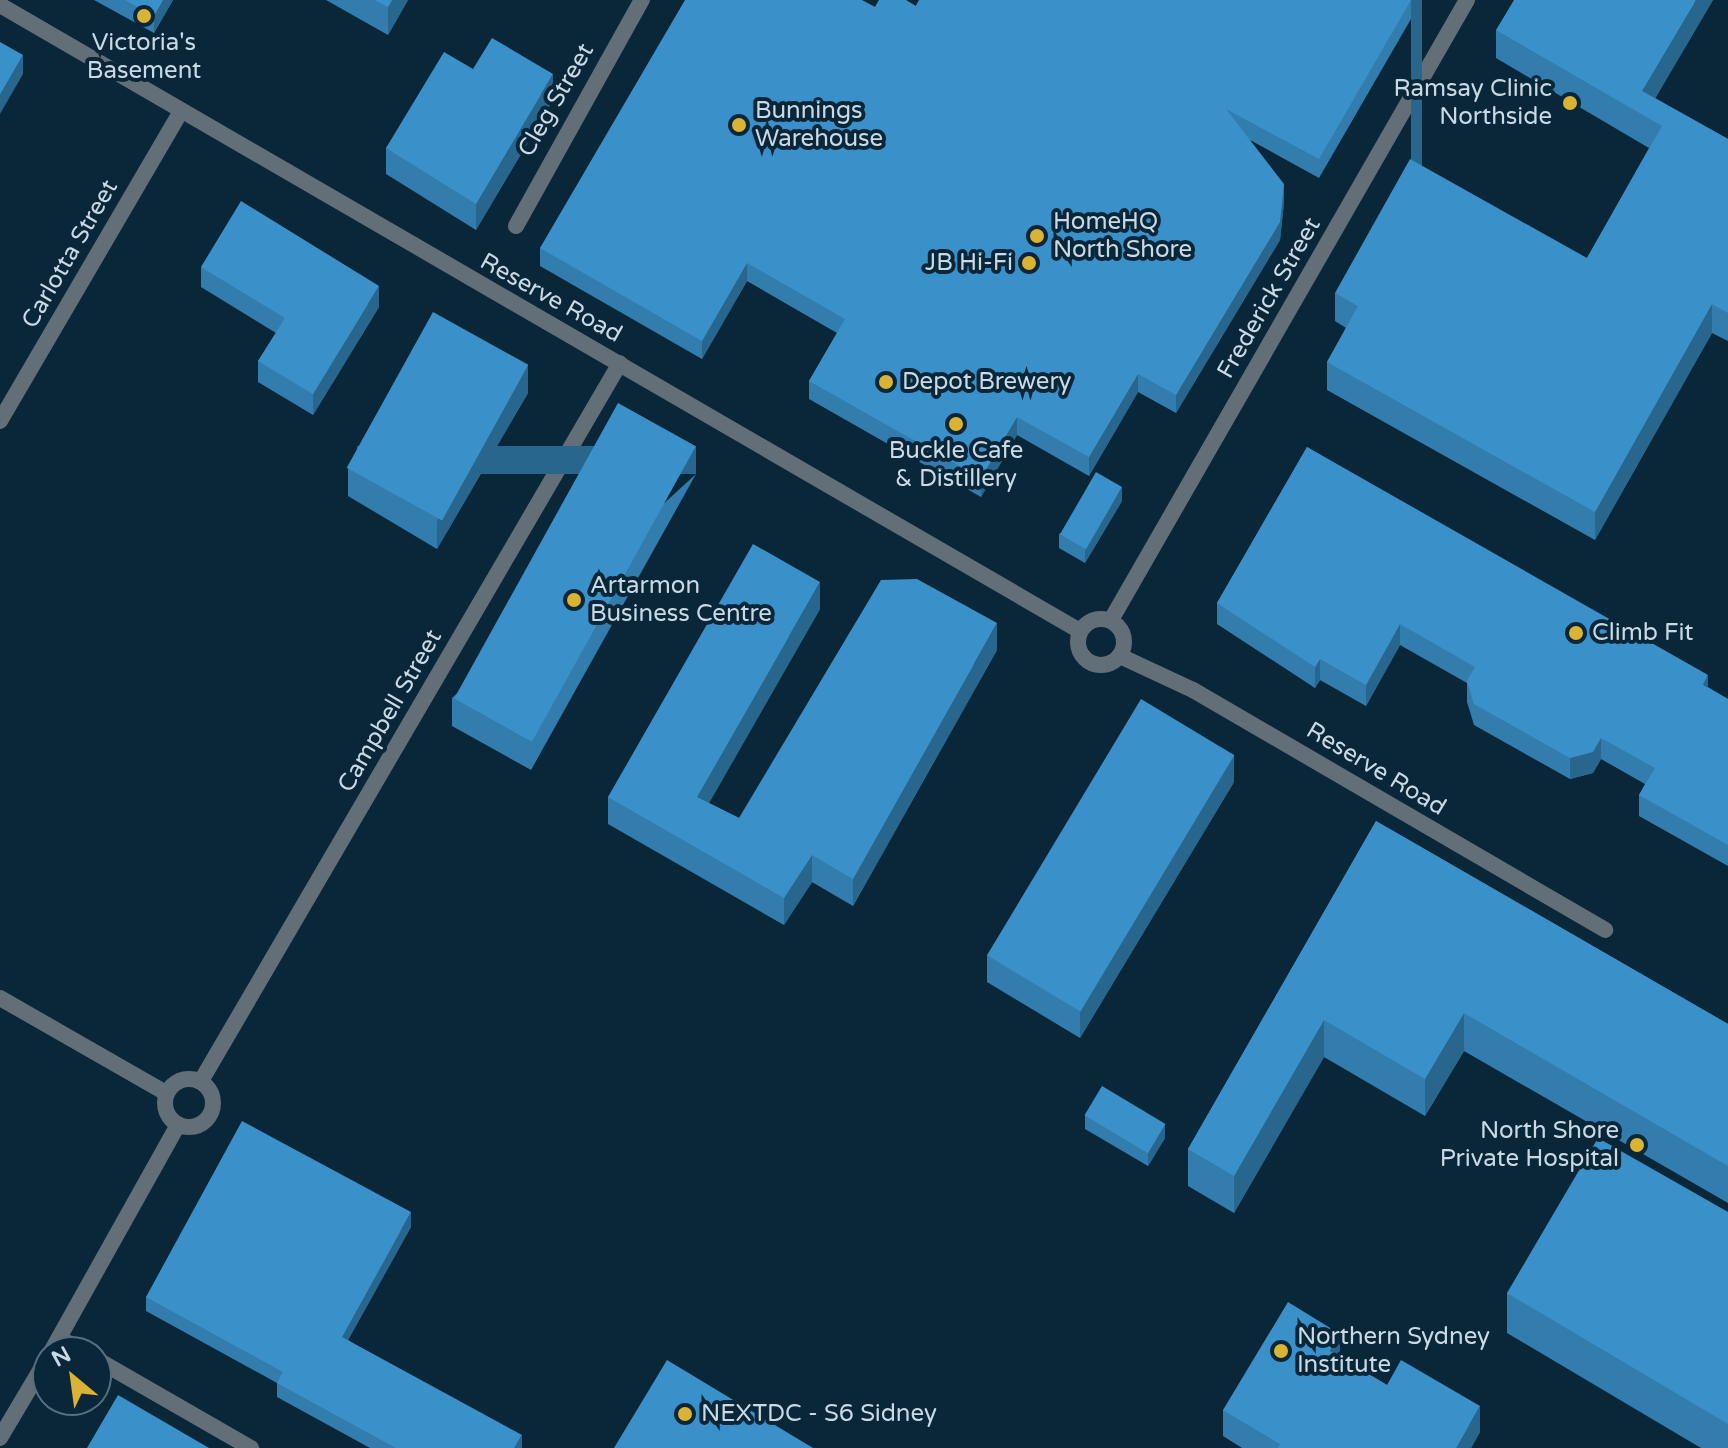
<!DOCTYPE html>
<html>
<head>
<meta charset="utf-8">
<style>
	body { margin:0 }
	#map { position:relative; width:1728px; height:1448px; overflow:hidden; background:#0a273a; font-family:"Varela Round",sans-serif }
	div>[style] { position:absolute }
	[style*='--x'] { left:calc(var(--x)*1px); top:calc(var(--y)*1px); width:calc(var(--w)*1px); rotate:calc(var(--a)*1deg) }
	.minor>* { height:16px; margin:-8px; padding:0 8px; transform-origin:8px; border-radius:8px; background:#626f79 }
	.tertiary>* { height:16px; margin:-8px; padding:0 8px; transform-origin:8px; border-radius:8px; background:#626f79 }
	.tertiary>.ring { margin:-8px; padding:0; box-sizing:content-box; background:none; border:16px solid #626f79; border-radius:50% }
	.wall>* { inset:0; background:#327dae }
	.shaded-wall>* { inset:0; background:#29668d; transform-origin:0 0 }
	.building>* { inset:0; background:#3a91ca; transform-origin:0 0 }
	.dots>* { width:22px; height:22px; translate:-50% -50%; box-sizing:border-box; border:4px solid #0a273a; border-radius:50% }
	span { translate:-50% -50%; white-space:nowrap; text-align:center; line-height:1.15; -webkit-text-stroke:8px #0a273a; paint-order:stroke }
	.poi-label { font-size:24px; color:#c9d9e5 }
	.right { translate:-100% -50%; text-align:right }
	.left { translate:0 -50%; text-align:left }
	.street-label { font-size:24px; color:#c9d9e5 }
	.north { position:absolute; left:32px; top:1336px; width:80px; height:80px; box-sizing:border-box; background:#0a273a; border:2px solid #566e7e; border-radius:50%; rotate:331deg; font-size:22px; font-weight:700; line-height:32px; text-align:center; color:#c9d9e5 }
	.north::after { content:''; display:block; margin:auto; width:28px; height:36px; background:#dab333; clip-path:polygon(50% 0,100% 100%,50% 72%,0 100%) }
</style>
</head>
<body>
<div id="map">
	<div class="minor">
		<i style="--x:516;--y:226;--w:259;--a:-60.9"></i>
		<i style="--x:0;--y:421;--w:359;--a:-59.7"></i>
		<i style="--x:1120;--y:656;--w:81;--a:25"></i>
		<i style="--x:1193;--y:690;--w:477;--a:30.2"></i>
		<i style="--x:0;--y:998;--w:191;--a:29.8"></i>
		<i style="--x:59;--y:1338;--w:29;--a:29"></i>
		<i style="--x:96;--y:1359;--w:179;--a:29.9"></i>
	</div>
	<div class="tertiary">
		<i style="--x:0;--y:5;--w:1248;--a:30.1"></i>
		<i class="ring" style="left:1078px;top:619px;width:30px;height:30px"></i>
		<i style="--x:1111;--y:620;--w:715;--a:-60.14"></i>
		<i class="ring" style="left:165px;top:1079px;width:32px;height:32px"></i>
		<i style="--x:201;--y:1081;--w:831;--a:-59.73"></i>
		<i style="--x:51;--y:1352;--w:260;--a:-60.8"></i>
		<i style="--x:0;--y:1438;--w:94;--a:-59.3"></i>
	</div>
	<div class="wall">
		<i style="clip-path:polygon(94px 0,173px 0,154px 33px)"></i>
		<i style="clip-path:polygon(326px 0,408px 0,388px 35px)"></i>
		<i style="clip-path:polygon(919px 0,1422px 0,1319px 178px,1250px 140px,1284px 202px,1280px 240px,1176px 413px,1138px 392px,1089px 476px,1017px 435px,981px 497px,809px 399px,809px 381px,837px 333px,747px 281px,702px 359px,540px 266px,540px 248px,875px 7px,916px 6px)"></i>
		<i style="clip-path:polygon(1713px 0,1655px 98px,1728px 139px,1728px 341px,1712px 333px,1595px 540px,1327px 390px,1327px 362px,1346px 328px,1335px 321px,1335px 293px,1587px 258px,1649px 148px,1496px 58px,1496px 30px)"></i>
		<i style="clip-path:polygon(473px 69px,553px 100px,476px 230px,386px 174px,386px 148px)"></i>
		<i style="clip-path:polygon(201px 267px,379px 307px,313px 415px,258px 382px,258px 361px,276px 333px,201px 287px)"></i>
		<i style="clip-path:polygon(528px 393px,437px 549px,348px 496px,348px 468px)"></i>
		<i style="clip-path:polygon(1307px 447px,1728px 699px,1728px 866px,1639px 816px,1639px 795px,1645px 784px,1601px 759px,1593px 773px,1570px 779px,1474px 725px,1467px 702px,1467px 683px,1400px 645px,1366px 706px,1320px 680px,1315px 688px,1217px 624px,1217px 603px)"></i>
		<i style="clip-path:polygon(696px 474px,531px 770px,452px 726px,452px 698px)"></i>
		<i style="clip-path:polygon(1122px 501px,1085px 563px,1059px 548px,1059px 534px)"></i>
		<i style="clip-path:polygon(820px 609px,709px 803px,739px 818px,997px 650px,853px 906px,812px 882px,784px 925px,608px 824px,608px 797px)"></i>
		<i style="clip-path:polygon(1234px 782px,1080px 1038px,987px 982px,987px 955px)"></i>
		<i style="clip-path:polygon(1376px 821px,1728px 1024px,1728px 1203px,1464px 1051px,1425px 1116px,1324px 1057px,1234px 1213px,1188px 1186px,1188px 1149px)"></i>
		<i style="clip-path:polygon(1085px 1115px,1165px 1138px,1148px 1166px,1085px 1129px)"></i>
		<i style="clip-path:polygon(1728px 1212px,1728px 1448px,1701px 1448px,1507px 1333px,1507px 1293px)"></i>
		<i style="clip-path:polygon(411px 1227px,348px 1340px,522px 1448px,370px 1448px,277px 1397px,277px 1383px,146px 1311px,146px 1297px)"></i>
		<i style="clip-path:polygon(1340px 1357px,1387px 1385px,1480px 1432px,1471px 1448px,1242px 1448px,1223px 1436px,1223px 1410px)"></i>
	</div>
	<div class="shaded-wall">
		<i style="clip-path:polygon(163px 0,173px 0,154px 33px,154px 16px)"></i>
		<i style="clip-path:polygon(392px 0,408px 0,388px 35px,388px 7px)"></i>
		<i style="left:1411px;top:0;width:11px;height:184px"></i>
		<i style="clip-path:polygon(1696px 0,1713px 0,1645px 116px,1642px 91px)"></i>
		<i style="clip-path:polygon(23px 55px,23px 74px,0 114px,0 95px)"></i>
		<i style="clip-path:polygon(553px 74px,553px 100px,476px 230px,476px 204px)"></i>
		<i style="clip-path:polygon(1284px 184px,1284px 202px,1280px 240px,1176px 413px,1176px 395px)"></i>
		<i style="clip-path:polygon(747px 263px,747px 281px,702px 359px,702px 341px)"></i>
		<i style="clip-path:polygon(379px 286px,379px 307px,313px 415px,313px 394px)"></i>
		<i style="clip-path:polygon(1712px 304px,1712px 333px,1595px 540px,1595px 512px)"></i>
		<i style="clip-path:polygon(528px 365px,528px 393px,437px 549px,437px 521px)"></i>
		<i style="clip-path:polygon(1138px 374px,1138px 392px,1089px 476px,1089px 457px)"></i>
		<i style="clip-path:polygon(1017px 417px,1017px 435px,981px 497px,981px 478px)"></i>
		<i style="left:696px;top:446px;width:28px;height:339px;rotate:90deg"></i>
		<i style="clip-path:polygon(1122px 487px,1122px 501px,1085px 563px,1085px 549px)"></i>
		<i style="clip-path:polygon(820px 582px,820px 609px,697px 824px,697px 797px)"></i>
		<i style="clip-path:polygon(997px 623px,997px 650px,853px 906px,853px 879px)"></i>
		<i style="clip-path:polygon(1400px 624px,1400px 645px,1366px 706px,1366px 685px)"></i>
		<i style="clip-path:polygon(1320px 659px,1320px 680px,1315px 688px,1315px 667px)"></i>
		<i style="clip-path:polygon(1708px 675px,1708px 696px,1703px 685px)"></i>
		<i style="clip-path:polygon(1601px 738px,1601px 759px,1593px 773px,1570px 779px,1570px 758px)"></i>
		<i style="clip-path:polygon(1234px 755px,1234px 782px,1080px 1038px,1080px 1010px)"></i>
		<i style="clip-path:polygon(812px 855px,812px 882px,784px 925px,784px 898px)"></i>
		<i style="clip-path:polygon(1464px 1013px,1464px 1051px,1425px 1116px,1425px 1079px)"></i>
		<i style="clip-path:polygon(1324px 1020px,1324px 1057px,1234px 1213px,1234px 1176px)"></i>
		<i style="clip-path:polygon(1165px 1124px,1165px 1138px,1148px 1166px,1148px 1152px)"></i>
		<i style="clip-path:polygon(411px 1212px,411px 1227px,342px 1351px,342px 1337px)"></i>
		<i style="clip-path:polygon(1340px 1334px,1340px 1360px,1330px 1351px)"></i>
		<i style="clip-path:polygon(1480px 1406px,1480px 1432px,1471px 1448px,1456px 1448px)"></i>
		<i style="clip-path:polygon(522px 1435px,522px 1448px,514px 1448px)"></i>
	</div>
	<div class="building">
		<i style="clip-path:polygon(125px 0,163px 0,154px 16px)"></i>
		<i style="clip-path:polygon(375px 0,392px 0,388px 7px)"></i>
		<i style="clip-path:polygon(685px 0,862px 0,875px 7px,879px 0,906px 0,916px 6px,919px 0,1411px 0,1319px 159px,1226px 109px,1284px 184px,1280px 222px,1176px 395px,1138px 374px,1089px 457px,1017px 417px,981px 478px,809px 381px,845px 319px,747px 263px,702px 341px,540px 248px)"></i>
		<i style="clip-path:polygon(1514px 0,1696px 0,1642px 91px,1728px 139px,1728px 313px,1712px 304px,1595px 512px,1327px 362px,1358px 306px,1335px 293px,1410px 159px,1587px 258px,1662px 126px,1496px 30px)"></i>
		<i style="clip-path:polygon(492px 38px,553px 74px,476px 204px,386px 148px,444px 52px,473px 69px)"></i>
		<i style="clip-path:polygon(0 42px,23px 55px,0 95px)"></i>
		<i style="clip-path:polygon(241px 201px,379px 286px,313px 394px,258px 361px,285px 318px,201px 267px)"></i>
		<i style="left:433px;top:312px;width:109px;height:178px;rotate:29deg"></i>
		<i style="left:618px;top:403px;width:89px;height:338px;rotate:29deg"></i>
		<i style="clip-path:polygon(1307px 447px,1708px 675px,1703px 685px,1728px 699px,1728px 845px,1639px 795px,1655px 768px,1601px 738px,1593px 752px,1570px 758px,1474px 704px,1467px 681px,1475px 667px,1400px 624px,1366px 685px,1320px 659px,1315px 667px,1217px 603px)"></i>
		<i style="left:1096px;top:472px;width:30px;height:72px;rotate:30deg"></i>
		<i style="clip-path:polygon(753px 544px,820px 582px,697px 797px,739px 818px,881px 580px,917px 579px,997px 623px,853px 879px,812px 855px,784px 898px,608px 797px)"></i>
		<i style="left:1141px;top:699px;width:109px;height:299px;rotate:31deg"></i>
		<i style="clip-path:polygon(1376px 821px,1728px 1024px,1728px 1166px,1464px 1013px,1425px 1079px,1324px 1020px,1234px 1176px,1188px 1149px)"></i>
		<i style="left:1102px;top:1086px;width:74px;height:34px;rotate:31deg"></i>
		<i style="clip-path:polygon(242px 1121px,411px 1212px,342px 1337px,522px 1435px,514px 1448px,396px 1448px,277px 1383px,283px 1372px,146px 1297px)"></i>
		<i style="clip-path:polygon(1598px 1138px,1728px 1212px,1728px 1424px,1507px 1293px)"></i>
		<i style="clip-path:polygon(1288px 1302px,1340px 1334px,1330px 1351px,1387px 1385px,1401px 1360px,1480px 1406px,1456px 1448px,1278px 1448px,1280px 1444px,1223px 1410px)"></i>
		<i style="clip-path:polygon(667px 1360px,813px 1448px,614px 1448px)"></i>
		<i style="clip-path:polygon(118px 1395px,209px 1448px,87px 1448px)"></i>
	</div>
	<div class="dots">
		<i style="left:144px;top:16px;background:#dab333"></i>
		<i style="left:1570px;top:103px;background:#dab333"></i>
		<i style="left:739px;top:125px;background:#dab333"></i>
		<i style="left:1037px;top:236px;background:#dab333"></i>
		<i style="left:1029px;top:263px;background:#dab333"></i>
		<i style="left:886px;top:382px;background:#dab333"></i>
		<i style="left:956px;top:424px;background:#dab333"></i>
		<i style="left:574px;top:600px;background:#dab333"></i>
		<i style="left:1576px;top:633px;background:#dab333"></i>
		<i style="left:1637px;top:1145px;background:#dab333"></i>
		<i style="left:1281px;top:1351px;background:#dab333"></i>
		<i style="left:685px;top:1414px;background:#dab333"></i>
	</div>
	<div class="poi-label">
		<span style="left:144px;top:57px">Victoria's<br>Basement</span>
		<span class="right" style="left:1552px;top:103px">Ramsay Clinic<br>Northside</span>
		<span class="left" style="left:755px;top:125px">Bunnings<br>Warehouse</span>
		<span class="left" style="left:1053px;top:236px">HomeHQ<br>North Shore</span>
		<span class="right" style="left:1013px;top:263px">JB Hi-Fi</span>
		<span class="left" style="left:902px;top:382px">Depot Brewery</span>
		<span style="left:956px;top:465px">Buckle Cafe<br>&amp; Distillery</span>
		<span class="left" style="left:590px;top:600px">Artarmon<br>Business Centre</span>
		<span class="left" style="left:1592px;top:633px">Climb Fit</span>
		<span class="right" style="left:1619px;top:1145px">North Shore<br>Private Hospital</span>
		<span class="left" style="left:1297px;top:1351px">Northern Sydney<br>Institute</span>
		<span class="left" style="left:701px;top:1414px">NEXTDC - S6 Sidney</span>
	</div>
	<div class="street-label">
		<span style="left:556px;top:100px;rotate:-60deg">Cleg Street</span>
		<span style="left:70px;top:254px;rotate:-60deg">Carlotta Street</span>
		<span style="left:551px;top:298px;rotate:29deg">Reserve Road</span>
		<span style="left:1269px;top:298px;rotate:-60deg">Frederick Street</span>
		<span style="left:390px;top:711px;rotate:-60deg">Campbell Street</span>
		<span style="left:1376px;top:769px;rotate:31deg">Reserve Road</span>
	</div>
	<div class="north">N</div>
</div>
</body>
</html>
